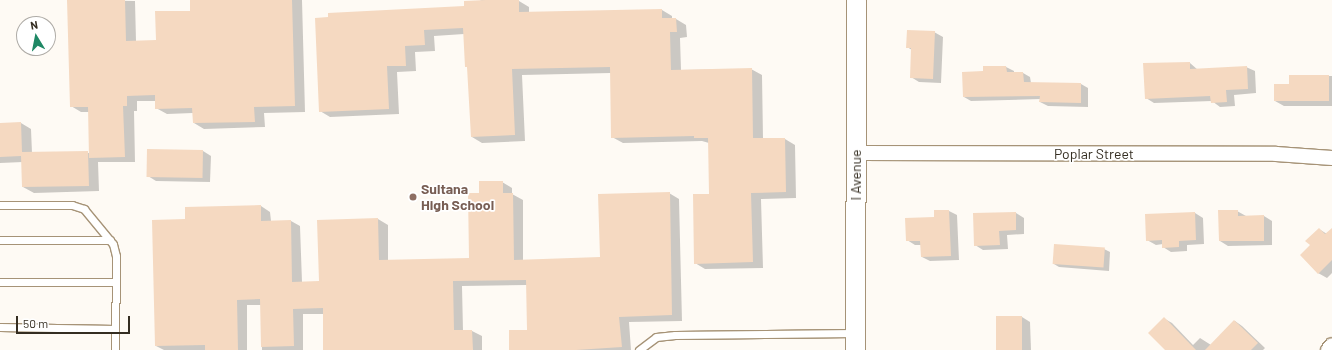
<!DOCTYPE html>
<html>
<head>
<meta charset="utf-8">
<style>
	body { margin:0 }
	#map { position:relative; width:1332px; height:350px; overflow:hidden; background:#fefaf4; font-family:Barlow,sans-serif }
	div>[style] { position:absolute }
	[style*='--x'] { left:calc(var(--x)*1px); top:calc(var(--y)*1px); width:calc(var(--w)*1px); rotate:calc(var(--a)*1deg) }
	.shadow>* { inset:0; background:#0003 }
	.building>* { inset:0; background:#f5d9c1; transform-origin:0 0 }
	.roads { filter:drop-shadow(1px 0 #a69377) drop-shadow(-1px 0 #a69377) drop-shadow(0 1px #a69377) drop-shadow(0 -1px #a69377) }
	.lane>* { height:7px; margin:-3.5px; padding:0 3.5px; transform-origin:3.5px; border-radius:3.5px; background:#fff }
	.street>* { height:14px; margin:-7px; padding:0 7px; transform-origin:7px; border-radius:7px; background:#fff }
	.secondary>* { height:19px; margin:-9.5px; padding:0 9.5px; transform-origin:9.5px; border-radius:9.5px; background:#fff }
	.dots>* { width:11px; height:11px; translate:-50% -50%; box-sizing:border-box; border:2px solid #fff; border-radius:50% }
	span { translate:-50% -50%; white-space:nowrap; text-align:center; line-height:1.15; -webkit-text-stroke:3.5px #fff; paint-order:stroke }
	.street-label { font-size:14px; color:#342d21 }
	.education-label { font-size:14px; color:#785e54; font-weight:700 }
	.left { translate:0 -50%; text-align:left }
	.north { position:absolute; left:16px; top:16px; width:40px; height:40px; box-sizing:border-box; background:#fff; border:1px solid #aeaba6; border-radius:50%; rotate:350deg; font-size:11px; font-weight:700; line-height:16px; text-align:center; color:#342d21 }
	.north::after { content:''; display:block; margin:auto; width:14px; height:18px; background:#1f8865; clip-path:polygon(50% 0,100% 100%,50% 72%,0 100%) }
	.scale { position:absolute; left:16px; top:316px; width:114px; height:18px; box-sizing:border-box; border:2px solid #342d21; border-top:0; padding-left:5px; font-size:12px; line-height:14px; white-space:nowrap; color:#342d21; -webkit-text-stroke:3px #fff; paint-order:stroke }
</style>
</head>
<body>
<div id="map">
	<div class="shadow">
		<i style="clip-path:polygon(68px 0,135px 1px,136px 41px,157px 41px,191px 12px,191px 0,302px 0,305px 112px,264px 113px,265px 127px,204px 129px,194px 123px,193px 113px,167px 114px,156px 108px,156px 101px,137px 101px,137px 111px,134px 111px,135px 162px,98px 162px,99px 191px,34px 193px,23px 187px,23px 162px,0 163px,0 124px,21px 123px,31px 129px,32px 153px,90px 153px,89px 112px,81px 112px,71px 106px)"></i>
		<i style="clip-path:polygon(482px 0,519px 1px,529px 7px,529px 13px,662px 10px,672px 16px,672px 19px,676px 19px,686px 25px,687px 37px,680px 38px,681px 70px,751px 69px,762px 75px,763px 139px,785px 139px,795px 145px,796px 198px,761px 199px,763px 268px,705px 269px,695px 263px,710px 195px,709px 143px,702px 141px,623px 143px,612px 137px,611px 73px,522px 75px,525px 141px,482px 143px,472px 137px,468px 68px,466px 66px,464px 34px,434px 36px,435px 51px,415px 52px,416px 71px,397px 72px,399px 114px,330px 117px,320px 111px,316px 19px,465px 7px)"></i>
		<i style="clip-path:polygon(934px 32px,943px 37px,941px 83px,919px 82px,911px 77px,912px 50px,907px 47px)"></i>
		<i style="clip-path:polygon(1190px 63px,1198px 70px,1246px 67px,1255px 71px,1256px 93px,1234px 95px,1235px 106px,1220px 107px,1212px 101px,1154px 103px,1146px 98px)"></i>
		<i style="clip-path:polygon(984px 67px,1006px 67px,1014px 71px,1014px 73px,1023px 73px,1030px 77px,1031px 83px,1081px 84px,1088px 88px,1088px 107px,1048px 106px,1040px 102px,1041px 99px,971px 101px,964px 97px,984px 72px)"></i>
		<i style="clip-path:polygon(1290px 76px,1332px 76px,1332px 106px,1284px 106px,1275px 101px,1290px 85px)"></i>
		<i style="clip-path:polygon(203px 151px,211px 156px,210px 182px,156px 181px,148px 176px)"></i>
		<i style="clip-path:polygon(502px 182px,512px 188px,512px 194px,523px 200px,523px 261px,601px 258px,669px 193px,679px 199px,682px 321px,629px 322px,631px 350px,510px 350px,528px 331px,527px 285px,462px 286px,463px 331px,472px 331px,482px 336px,482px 350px,324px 350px,324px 314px,303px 314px,303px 350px,262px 350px,261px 305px,247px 305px,247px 350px,164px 350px,156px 346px,186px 220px,261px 206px,270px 212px,271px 221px,291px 221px,300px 226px,302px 282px,320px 282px,378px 219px,388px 225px,388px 261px,470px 259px,480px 194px)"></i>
		<i style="clip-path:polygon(949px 211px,957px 215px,959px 260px,930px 261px,922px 257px,921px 245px,915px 245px,907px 240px,935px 218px)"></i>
		<i style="clip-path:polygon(1237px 211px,1246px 216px,1264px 216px,1272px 221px,1272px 245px,1228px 246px,1220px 241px)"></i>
		<i style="clip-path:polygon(1016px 213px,1024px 218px,1024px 234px,1007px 235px,1008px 249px,983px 250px,975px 245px)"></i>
		<i style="clip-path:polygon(1195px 213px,1203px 218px,1204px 244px,1187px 245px,1187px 251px,1171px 252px,1163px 247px,1163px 244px,1156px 245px,1147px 240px)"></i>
		<i style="clip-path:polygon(1319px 229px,1327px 234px,1332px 229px,1332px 273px,1327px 278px,1318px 273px,1311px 245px)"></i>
		<i style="clip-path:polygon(1104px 249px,1110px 252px,1109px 271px,1059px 267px,1054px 264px)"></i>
		<i style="clip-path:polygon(1022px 317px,1030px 322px,1031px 350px,998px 350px)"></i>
		<i style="clip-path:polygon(1165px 319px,1172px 323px,1193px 345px,1200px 338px,1211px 345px,1235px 321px,1242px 326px,1265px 348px,1263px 350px,1167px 350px)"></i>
	</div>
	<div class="building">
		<i style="clip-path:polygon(67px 0,125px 0,126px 41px,156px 40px,155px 11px,190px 11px,190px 0,292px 0,295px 106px,254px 107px,255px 122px,193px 123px,192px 108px,155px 109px,155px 95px,127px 96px,127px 106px,123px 106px,125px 157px,89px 158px,88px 107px,70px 107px)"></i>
		<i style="clip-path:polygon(486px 0,519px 0,519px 12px,662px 9px,662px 18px,676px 18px,677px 32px,670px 32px,671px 70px,752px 68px,753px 138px,785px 138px,786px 192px,751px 193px,753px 262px,694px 264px,693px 194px,709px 194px,708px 138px,694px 138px,694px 136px,611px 138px,610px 67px,512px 69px,515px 135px,471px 137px,467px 67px,465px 67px,463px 28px,424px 30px,425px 45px,405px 46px,406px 66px,387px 66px,389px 109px,319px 112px,315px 18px,328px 17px,328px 13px,464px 6px,464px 1px)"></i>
		<i style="clip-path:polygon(907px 30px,935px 31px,933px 79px,910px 78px,911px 48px,906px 48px)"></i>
		<i style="clip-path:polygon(1190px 62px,1190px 69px,1247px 66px,1248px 89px,1226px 90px,1227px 102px,1211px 103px,1210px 96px,1145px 99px,1143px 63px)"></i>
		<i style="clip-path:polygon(983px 66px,1006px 66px,1007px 72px,1023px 72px,1024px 82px,1081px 83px,1081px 103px,1039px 102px,1040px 96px,963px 97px,962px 72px,983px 71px)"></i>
		<i style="clip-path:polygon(1289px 75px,1329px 75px,1329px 101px,1274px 101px,1274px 84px,1289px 84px)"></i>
		<i style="clip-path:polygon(21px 122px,22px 152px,88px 151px,89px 186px,22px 187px,21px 156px,0 157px,0 123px)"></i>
		<i style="left:147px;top:149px;width:56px;height:28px;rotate:1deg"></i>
		<i style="clip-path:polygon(479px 181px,503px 181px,503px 193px,513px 193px,514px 260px,600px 257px,598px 194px,670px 192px,672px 315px,619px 317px,622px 347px,576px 350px,509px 350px,509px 330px,527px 330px,526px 280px,453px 281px,454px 330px,472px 330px,473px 350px,323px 350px,323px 308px,293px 309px,294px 346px,261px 347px,260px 299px,237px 300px,238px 350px,205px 350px,205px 345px,155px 346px,152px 220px,185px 219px,185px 207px,261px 205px,261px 221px,291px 220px,292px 282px,319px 281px,317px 220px,378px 218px,379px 260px,469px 258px,468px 193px,479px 193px)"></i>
		<i style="clip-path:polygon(934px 210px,949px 210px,951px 256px,921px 257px,920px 241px,906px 241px,905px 218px,934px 217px)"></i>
		<i style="clip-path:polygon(1218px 210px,1238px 210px,1238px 216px,1264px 215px,1264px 241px,1219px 241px)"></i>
		<i style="clip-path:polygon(1016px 212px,1016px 230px,999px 231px,1000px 245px,974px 246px,973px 213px)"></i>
		<i style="clip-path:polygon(1195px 212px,1196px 240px,1179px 241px,1179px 247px,1162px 248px,1162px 240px,1146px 241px,1145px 214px)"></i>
		<i style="clip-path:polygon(1319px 228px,1325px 234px,1332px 228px,1332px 260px,1318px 274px,1300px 255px,1310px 245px,1305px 241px)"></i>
		<i style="left:1054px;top:244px;width:51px;height:20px;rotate:4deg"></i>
		<i style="left:996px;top:316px;width:26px;height:34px"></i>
		<i style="clip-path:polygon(1164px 317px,1196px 350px,1165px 350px,1148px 333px)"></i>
		<i style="clip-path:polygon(1234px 320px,1258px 343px,1251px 350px,1205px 350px)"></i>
	</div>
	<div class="roads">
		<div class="lane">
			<i style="--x:0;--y:205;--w:72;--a:0"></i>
			<i style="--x:72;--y:205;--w:13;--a:18"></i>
			<i style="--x:84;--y:209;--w:45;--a:50.4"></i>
			<i style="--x:113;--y:244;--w:12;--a:76"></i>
			<i style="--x:116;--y:256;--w:94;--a:90.6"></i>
			<i style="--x:0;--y:240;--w:110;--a:0"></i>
			<i style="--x:0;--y:282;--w:115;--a:0"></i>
			<i style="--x:0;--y:327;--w:115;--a:1"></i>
			<i style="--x:639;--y:350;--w:21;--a:-37"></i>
			<i style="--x:656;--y:337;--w:19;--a:-6"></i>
			<i style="--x:675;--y:335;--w:180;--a:-0.6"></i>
		</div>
		<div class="street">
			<i style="--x:856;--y:153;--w:420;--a:0.1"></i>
			<i style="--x:1276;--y:154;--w:56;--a:4.1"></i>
			<i style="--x:1328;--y:350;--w:6;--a:-51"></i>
		</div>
		<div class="secondary">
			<i style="--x:855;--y:350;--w:350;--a:-89.8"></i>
		</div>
	</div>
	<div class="dots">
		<i style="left:413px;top:197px;background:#8d6e63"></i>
	</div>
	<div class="street-label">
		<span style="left:1094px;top:154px">Poplar Street</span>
		<span style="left:856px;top:175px;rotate:-90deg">I Avenue</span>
	</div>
	<div class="education-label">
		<span class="left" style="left:421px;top:197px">Sultana<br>High School</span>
	</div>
	<div class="north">N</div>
	<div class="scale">50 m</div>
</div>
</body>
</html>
